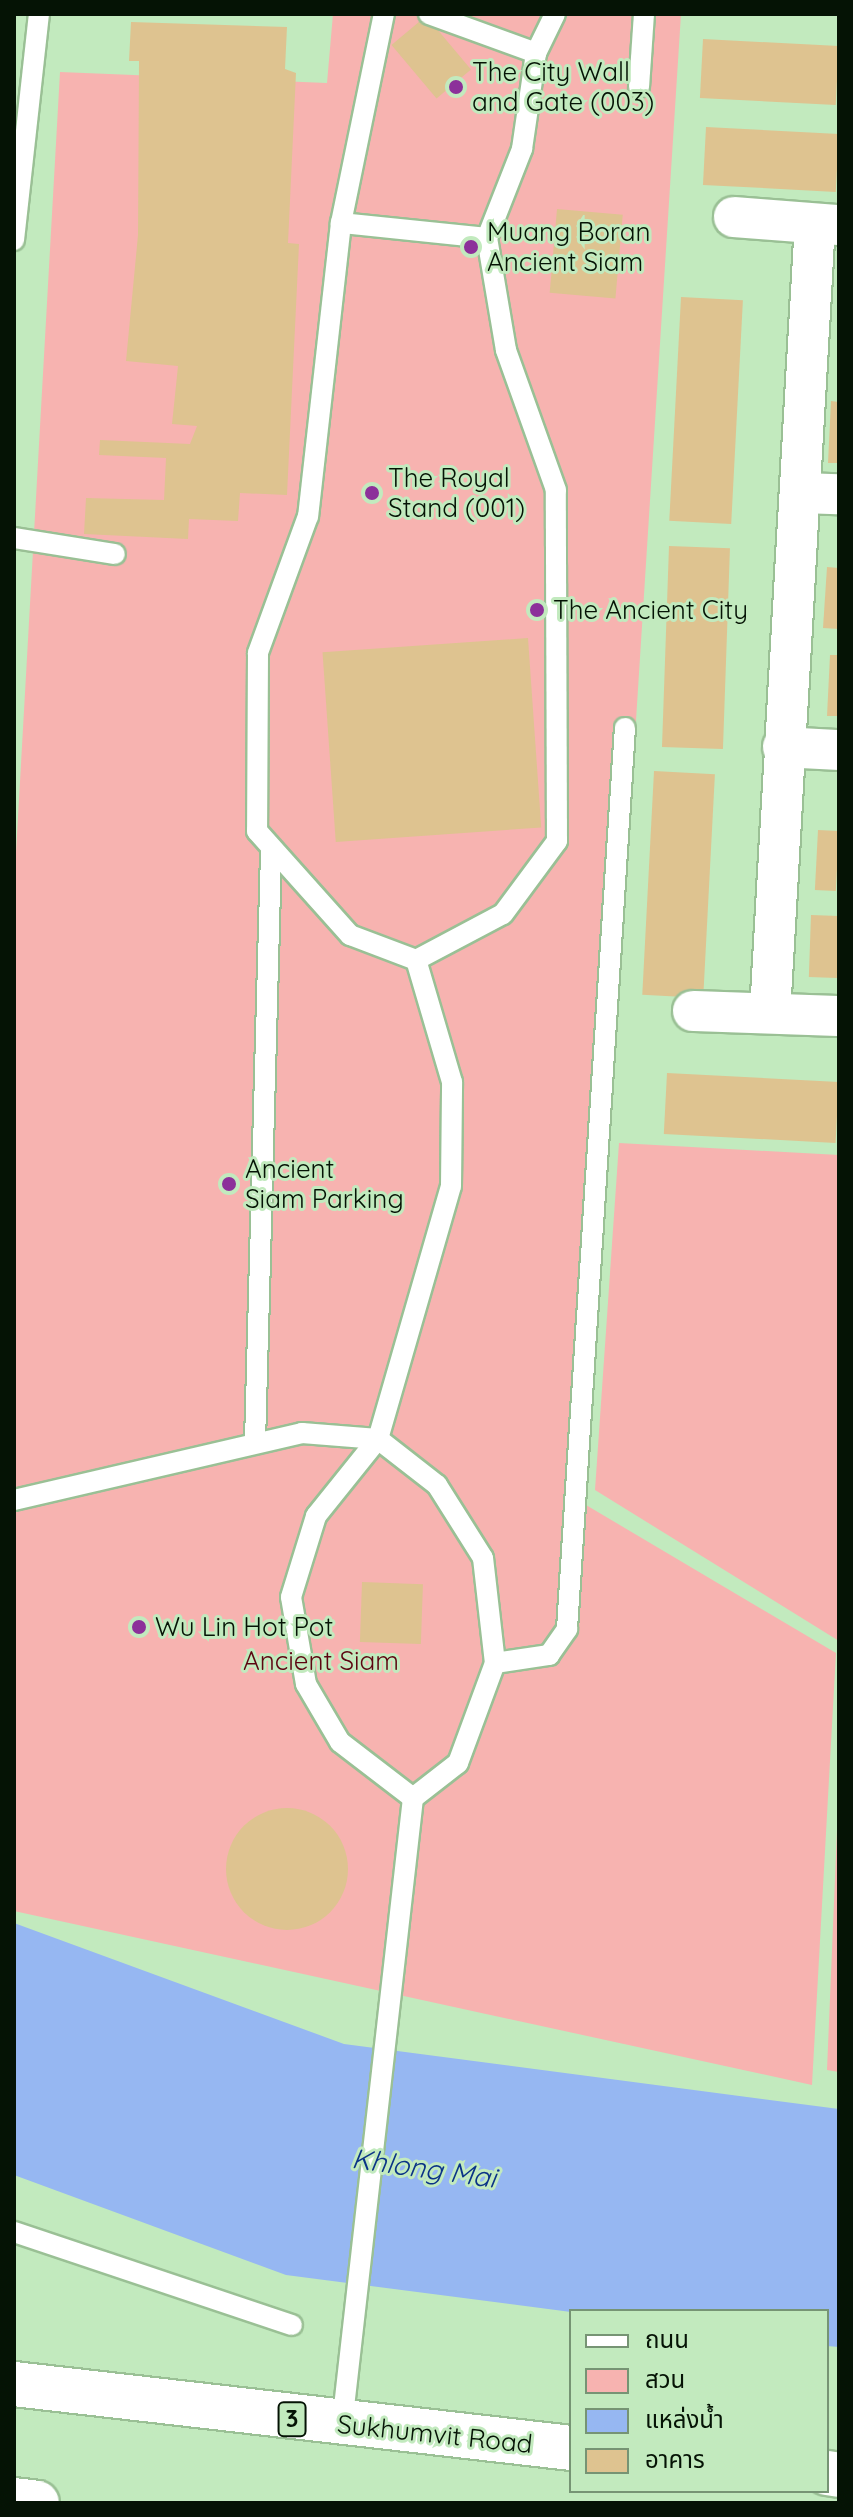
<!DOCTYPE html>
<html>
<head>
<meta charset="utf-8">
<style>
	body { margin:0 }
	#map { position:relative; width:853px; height:2517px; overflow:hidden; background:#c2eabe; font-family:Quicksand,"Noto Sans Thai",sans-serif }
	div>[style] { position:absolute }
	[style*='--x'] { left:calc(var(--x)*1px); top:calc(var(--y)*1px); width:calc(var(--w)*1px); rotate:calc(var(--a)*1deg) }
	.green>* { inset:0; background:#f7b3b0 }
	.water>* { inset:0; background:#96b7f2 }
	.building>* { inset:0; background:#dec390; transform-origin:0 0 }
	.round { border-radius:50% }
	.roads { filter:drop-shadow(2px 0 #9ac095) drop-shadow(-2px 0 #9ac095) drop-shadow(0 2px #9ac095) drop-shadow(0 -2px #9ac095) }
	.service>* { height:20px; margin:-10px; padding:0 10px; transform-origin:10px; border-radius:10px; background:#fff }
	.minor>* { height:40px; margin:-20px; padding:0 20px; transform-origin:20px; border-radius:20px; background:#fff }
	.trunk>* { height:44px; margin:-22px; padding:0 22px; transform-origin:22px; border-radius:22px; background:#fff }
	.dots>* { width:22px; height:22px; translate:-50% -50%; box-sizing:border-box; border:4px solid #c2eabe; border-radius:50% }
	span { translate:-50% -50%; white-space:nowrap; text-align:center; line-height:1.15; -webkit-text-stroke:6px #c2eabe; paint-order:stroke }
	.shield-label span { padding:2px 6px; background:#c2eabe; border:2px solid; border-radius:6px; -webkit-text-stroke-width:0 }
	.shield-label { font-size:24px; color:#051305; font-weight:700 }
	.poi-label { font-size:26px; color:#051305 }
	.left { translate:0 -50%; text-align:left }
	.park-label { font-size:26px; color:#5c0410 }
	.street-label { font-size:26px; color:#051305 }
	.water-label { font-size:28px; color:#0a3387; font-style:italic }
	.frame { position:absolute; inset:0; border:16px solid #051305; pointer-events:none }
	.legend { position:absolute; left:569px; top:2309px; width:260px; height:184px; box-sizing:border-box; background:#c2eabe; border:2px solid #769474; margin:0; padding:10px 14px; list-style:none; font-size:24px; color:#051305 }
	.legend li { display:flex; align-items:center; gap:16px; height:40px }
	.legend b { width:40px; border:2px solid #769474 }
</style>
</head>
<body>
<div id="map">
	<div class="green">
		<i style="clip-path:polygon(333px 14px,681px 14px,586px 1505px,836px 1653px,812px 2085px,14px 1911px,14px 888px,60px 72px,327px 83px)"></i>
		<i style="clip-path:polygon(619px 1143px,839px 1155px,839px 1641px,595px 1490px)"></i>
		<i style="clip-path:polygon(839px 1782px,839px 2072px,827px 2070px)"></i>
	</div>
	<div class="water">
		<i style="clip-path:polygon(14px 1923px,344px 2044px,839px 2109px,839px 2347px,827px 2346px,827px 2311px,571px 2312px,286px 2275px,14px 2175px)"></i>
	</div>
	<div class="building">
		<i style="left:426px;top:16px;width:70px;height:45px;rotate:50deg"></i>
		<i style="clip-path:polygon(131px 22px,287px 27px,285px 69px,296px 73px,288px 243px,299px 244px,287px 495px,240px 493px,238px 521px,189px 519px,188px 539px,84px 534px,86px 498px,164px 500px,166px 458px,99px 455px,100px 440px,190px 444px,197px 426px,172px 424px,178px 366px,126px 361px,138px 235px,139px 61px,129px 61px)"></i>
		<i style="left:703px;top:39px;width:136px;height:59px;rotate:3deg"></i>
		<i style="left:706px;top:127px;width:133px;height:58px;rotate:3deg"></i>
		<i style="left:557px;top:209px;width:66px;height:84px;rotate:5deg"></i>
		<i style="left:681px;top:297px;width:62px;height:224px;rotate:3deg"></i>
		<i style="clip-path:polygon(831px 401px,839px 402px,839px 463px,828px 463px)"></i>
		<i style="left:669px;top:546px;width:61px;height:201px;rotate:2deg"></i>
		<i style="clip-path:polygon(827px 567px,839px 568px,839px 629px,823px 628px)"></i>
		<i style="left:528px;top:638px;width:190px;height:206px;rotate:86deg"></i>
		<i style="clip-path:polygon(830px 655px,839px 655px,839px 716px,827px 716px)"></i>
		<i style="left:654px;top:771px;width:61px;height:224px;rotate:3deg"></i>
		<i style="left:818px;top:830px;width:21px;height:60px;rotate:3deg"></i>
		<i style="left:811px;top:915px;width:28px;height:62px;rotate:2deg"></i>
		<i style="left:667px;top:1073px;width:172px;height:61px;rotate:3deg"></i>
		<i style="left:362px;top:1582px;width:61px;height:60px;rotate:2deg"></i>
		<i class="round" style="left:226px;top:1808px;width:122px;height:122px"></i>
	</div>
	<div class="roads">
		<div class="service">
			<i style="--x:429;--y:14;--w:114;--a:20"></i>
			<i style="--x:639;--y:87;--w:73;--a:-86.1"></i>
			<i style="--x:341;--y:223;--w:213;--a:-78.4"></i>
			<i style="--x:487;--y:238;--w:147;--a:-174.1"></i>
			<i style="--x:341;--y:223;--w:295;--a:96.4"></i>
			<i style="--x:308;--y:516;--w:146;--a:110.1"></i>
			<i style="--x:258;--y:653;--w:178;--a:90.3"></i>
			<i style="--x:257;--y:831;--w:140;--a:48.2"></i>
			<i style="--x:350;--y:935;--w:71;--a:20.7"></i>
			<i style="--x:416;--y:960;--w:98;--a:-27.9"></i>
			<i style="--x:503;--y:914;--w:91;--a:-53.5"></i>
			<i style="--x:557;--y:841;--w:351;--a:-90.2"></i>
			<i style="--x:556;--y:490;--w:149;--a:-109.7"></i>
			<i style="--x:506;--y:350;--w:114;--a:-99.6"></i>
			<i style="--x:487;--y:238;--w:96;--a:-68.5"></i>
			<i style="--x:522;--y:149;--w:97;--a:-81.7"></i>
			<i style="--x:536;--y:53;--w:43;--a:-64"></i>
			<i style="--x:14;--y:240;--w:227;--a:-83.7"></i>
			<i style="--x:14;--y:538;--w:102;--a:9"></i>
			<i style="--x:255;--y:1443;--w:592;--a:-88.45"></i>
			<i style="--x:14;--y:1500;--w:296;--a:-13.1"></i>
			<i style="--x:302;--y:1433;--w:76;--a:4.5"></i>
			<i style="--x:378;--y:1439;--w:75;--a:37.9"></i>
			<i style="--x:437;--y:1485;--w:86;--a:57.8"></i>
			<i style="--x:483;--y:1558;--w:106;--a:83.5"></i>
			<i style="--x:495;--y:1663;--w:107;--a:110.3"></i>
			<i style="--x:458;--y:1763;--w:57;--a:142.1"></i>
			<i style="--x:413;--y:1798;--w:631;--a:96.46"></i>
			<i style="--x:495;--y:1663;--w:55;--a:-8.4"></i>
			<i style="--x:549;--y:1655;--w:32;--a:-55"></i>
			<i style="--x:567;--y:1629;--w:903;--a:-86.32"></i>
			<i style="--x:413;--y:1798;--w:92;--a:-142.5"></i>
			<i style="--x:340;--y:1742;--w:67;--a:-120.4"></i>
			<i style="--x:306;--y:1684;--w:88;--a:-99.8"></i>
			<i style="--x:291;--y:1597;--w:85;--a:-72.8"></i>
			<i style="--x:316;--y:1516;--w:99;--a:-51.2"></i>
			<i style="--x:378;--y:1439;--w:263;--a:-73.9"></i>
			<i style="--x:451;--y:1186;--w:104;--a:-89.4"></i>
			<i style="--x:452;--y:1082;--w:127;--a:-106.4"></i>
			<i style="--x:14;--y:2232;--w:293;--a:18.5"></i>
		</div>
		<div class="minor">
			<i style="--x:734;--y:217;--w:105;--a:4.4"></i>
			<i style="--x:801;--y:493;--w:38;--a:2"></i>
			<i style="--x:783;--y:747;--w:56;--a:3.1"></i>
			<i style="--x:693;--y:1011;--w:146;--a:2"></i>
			<i style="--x:770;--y:1013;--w:790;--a:-86.74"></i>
		</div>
		<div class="trunk">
			<i style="--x:14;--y:2384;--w:561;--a:6.55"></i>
			<i style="--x:827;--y:2473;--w:12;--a:9"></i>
			<i style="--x:14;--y:2500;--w:23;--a:7"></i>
		</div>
	</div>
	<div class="dots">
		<i style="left:456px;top:87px;background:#8c309a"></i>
		<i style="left:471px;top:247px;background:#8c309a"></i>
		<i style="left:372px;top:493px;background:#8c309a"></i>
		<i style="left:537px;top:610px;background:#8c309a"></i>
		<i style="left:229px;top:1184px;background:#8c309a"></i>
		<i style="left:139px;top:1627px;background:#8c309a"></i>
	</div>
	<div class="shield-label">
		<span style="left:292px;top:2419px">3</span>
	</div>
	<div class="poi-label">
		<span class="left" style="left:472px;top:87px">The City Wall<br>and Gate (003)</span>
		<span class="left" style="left:487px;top:247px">Muang Boran<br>Ancient Siam</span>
		<span class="left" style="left:388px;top:493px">The Royal<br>Stand (001)</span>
		<span class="left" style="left:553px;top:610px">The Ancient City</span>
		<span class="left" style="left:245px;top:1184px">Ancient<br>Siam Parking</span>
		<span class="left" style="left:155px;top:1627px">Wu Lin Hot Pot</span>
	</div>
	<div class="park-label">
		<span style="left:321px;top:1661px">Ancient Siam</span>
	</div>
	<div class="street-label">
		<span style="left:435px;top:2434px;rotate:6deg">Sukhumvit Road</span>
	</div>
	<div class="water-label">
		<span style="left:424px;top:2168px;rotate:8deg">Khlong Mai</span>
	</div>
	<div class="frame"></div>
	<ul class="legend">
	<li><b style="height:10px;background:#fff"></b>ถนน</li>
	<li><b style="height:22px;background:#f7b3b0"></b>สวน</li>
	<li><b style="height:22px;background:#96b7f2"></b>แหล่งน้ำ</li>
	<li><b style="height:22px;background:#dec390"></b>อาคาร</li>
	</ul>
</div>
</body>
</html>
